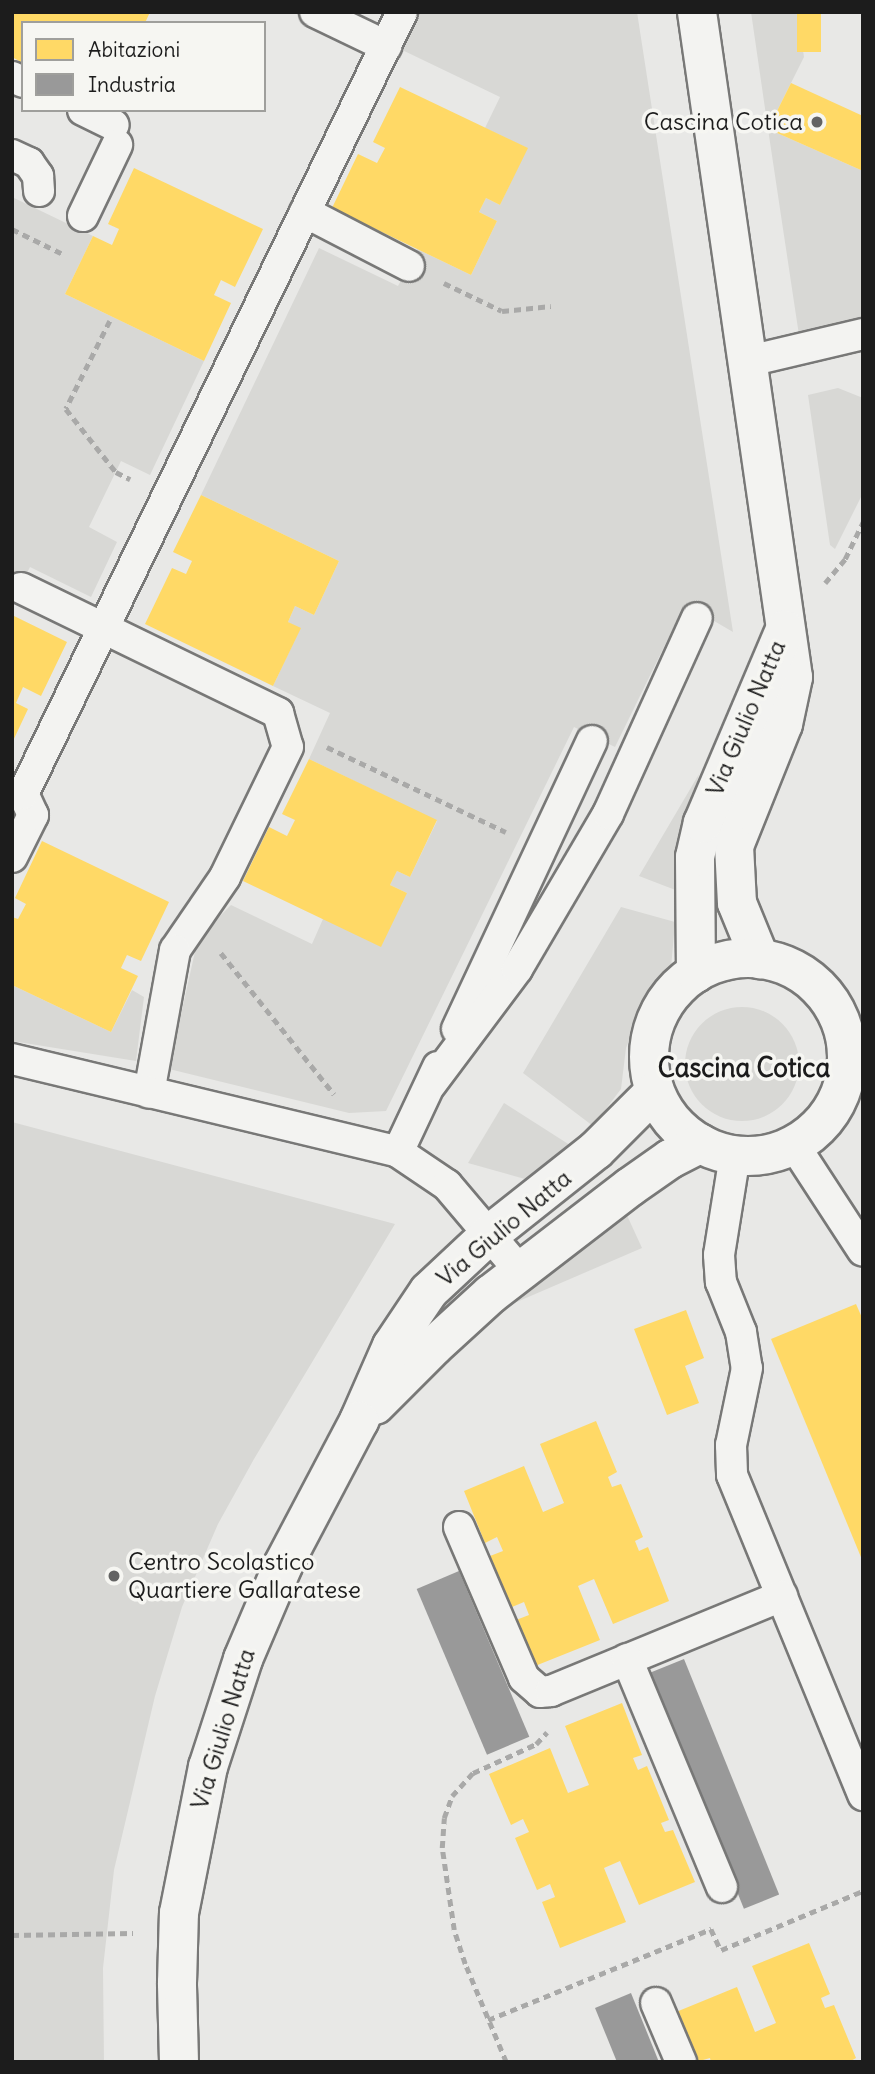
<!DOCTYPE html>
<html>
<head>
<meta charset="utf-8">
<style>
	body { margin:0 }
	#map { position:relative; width:875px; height:2074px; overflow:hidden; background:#e8e8e6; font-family:Delius,sans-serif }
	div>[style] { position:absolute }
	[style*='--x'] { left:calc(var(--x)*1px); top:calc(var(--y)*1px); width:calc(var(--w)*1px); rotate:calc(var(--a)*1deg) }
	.green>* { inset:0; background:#d8d8d5 }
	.round { border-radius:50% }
	.homes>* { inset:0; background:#ffd966; transform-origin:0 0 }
	.industry>* { inset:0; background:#999; transform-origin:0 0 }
	.path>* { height:4.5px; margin-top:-2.25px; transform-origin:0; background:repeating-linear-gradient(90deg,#a9a9a8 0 7px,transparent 0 12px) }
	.roads { filter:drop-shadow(2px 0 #787877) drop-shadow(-2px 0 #787877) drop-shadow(0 2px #787877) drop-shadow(0 -2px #787877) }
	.lane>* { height:30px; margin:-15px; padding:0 15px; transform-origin:15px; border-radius:15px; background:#f3f3f1 }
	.street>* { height:38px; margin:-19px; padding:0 19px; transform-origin:19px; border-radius:19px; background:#f3f3f1 }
	.street>.ring { margin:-19px; padding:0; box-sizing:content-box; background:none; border:38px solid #f3f3f1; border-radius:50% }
	.secondary>* { height:38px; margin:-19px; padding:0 19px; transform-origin:19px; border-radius:19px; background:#f3f3f1 }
	.dots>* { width:19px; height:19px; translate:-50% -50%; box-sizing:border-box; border:4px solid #f6f6f2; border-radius:50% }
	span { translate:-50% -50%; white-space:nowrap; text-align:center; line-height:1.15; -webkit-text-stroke:7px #f6f6f2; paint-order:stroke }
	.poi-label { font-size:24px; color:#1c1c1c }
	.right { translate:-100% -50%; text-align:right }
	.left { translate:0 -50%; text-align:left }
	.street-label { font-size:24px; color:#1c1c1c }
	.neighbourhood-label { font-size:26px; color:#1c1c1c; font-weight:700 }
	.frame { position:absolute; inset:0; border:14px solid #1c1c1c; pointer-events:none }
	.legend { position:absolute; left:21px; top:21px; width:245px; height:91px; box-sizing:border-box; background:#f6f6f2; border:2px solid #9f9f9c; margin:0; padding:9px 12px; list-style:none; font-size:21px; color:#1c1c1c }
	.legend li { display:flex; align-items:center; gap:14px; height:35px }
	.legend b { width:35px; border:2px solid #9f9f9c }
</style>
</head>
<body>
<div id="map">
	<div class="green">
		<i style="clip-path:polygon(416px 12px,637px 12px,733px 632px,685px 604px,615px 747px,574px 727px,386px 1111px,349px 1113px,169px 1069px,198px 938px,231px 905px,312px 944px,323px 919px,407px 893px,390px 885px,397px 871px,410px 877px,437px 821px,309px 759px,330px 713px,273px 686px,300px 629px,288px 622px,295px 606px,314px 615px,339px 561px,201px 495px,319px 248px,398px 286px,417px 249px,471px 275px,497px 221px,479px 212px,486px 198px,500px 205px,527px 148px,485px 128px,500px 97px,398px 48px)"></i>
		<i style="clip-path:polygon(751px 12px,797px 12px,804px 57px,768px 129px,863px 171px,863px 324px,800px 341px,797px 322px,768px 129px)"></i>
		<i style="clip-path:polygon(12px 197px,93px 236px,65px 294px,204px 361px,150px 475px,121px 461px,89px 527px,117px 542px,91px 597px,30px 567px,12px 603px)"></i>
		<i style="clip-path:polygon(838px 388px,863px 398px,863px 493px,835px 549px,830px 545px,808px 395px)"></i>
		<i style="clip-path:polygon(699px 774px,680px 851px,678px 891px,639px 876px)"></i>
		<i style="clip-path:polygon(621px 907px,675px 922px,671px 968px,641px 1009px,626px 1048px,621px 1089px,593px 1126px,523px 1073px)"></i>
		<i style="clip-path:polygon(12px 985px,111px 1032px,132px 990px,144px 997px,136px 1061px,12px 1041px)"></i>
		<i class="round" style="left:685px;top:1007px;width:114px;height:114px"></i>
		<i style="clip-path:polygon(504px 1103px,573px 1147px,532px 1181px,468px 1163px)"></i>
		<i style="clip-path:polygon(12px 1122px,395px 1224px,254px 1459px,218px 1524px,182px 1607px,155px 1696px,114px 1870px,103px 1968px,104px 2062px,12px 2062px)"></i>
		<i style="clip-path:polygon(625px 1211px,642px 1248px,505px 1307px)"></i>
	</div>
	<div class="homes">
		<i style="clip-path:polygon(12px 12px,150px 12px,145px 23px,23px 23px,23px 63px,12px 57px)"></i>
		<i style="left:797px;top:12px;width:24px;height:40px"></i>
		<i style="clip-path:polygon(791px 83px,863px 116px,863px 171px,768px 129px)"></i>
		<i style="clip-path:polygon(400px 87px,528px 148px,500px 205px,486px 198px,479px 212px,497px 221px,471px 275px,332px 208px,358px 154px,377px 163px,385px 148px,373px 142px)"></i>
		<i style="clip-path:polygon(134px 168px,263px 229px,235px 287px,221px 280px,214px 295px,231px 303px,204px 361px,65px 294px,93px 236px,112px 245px,119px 229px,108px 224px)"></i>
		<i style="clip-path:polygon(201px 495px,339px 561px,314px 615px,295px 606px,288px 622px,301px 628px,273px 686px,145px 624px,172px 568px,186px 574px,192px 561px,173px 552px)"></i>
		<i style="clip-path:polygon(12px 615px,67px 642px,41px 696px,23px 687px,16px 703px,28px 709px,12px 743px)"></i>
		<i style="clip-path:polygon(309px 759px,437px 820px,410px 877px,397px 871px,390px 885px,407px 893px,381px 947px,243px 881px,269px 827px,287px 836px,295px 820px,282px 814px)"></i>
		<i style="clip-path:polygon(42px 841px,169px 902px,141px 961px,127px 955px,121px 968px,138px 976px,111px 1032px,12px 985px,12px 917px,18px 919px,26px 904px,15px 898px)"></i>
		<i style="clip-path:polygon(856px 1304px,863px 1320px,863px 1562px,771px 1339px)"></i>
		<i style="clip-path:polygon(686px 1310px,704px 1358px,685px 1366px,699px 1403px,667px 1415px,634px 1329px)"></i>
		<i style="clip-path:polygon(596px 1421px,617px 1472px,608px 1477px,612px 1487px,621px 1484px,643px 1537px,635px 1541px,639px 1551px,648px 1547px,669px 1601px,613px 1624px,594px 1579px,578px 1586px,600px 1640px,535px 1666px,516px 1620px,529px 1615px,524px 1602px,512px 1607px,490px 1556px,503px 1551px,497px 1537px,485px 1543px,464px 1491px,524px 1466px,543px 1512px,564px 1503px,540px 1444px)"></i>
		<i style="clip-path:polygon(622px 1703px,642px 1755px,633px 1758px,638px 1770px,647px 1766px,669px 1820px,661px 1823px,665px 1832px,673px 1830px,695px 1882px,639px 1905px,620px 1861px,604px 1868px,626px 1922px,560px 1948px,542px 1902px,555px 1897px,550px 1884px,537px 1890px,515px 1838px,529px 1832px,523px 1819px,511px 1825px,489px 1774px,550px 1748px,568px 1793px,589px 1785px,565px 1726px)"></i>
		<i style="clip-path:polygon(809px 1943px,830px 1994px,821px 1998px,825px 2008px,834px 2005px,856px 2058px,849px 2062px,711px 2062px,710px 2058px,696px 2062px,676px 2012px,737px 1987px,755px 2032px,776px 2023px,752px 1966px)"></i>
	</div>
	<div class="industry">
		<i style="left:459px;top:1571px;width:180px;height:46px;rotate:67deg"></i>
		<i style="left:684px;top:1659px;width:254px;height:38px;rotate:68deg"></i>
		<i style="clip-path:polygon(631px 1993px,659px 2062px,617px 2062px,595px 2008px)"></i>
	</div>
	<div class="path">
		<i style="--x:12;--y:229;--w:55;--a:26.1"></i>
		<i style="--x:444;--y:283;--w:64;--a:25.8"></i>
		<i style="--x:502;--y:311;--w:49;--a:-5.8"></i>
		<i style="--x:110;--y:321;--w:98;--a:116.6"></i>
		<i style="--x:66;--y:409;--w:80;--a:51.6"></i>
		<i style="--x:116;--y:472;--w:16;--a:27"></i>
		<i style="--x:825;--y:583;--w:31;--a:-50"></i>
		<i style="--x:845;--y:559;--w:41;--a:-64.1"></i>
		<i style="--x:327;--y:747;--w:198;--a:25.4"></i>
		<i style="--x:221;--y:953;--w:181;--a:51.3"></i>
		<i style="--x:12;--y:1935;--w:121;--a:-0.9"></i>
		<i style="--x:488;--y:2020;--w:241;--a:-22.2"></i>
		<i style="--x:711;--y:1929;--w:23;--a:65"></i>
		<i style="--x:721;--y:1950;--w:154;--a:-22.6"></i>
		<i style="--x:506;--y:2062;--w:106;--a:-112.7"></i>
		<i style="--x:465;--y:1964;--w:36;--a:-108"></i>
		<i style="--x:454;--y:1930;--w:83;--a:-98.3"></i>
		<i style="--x:442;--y:1848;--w:30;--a:-86"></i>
		<i style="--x:444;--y:1818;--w:23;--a:-70"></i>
		<i style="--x:452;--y:1796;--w:31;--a:-48"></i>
		<i style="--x:473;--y:1773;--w:69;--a:-24.7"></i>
		<i style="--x:536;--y:1744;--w:16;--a:-47"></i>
	</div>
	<div class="roads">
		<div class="lane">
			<i style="--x:315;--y:12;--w:79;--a:25.6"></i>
			<i style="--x:12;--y:77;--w:12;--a:24"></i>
			<i style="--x:83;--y:110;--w:34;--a:26"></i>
			<i style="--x:12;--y:155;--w:19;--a:25"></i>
			<i style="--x:29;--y:163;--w:16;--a:55"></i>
			<i style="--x:38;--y:176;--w:15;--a:86"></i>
			<i style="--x:305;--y:212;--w:117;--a:27.4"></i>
			<i style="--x:83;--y:216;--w:79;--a:-64.4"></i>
			<i style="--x:745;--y:362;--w:121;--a:-13.3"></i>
			<i style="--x:21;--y:588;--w:286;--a:25.9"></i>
			<i style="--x:278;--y:713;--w:35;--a:74"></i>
			<i style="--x:288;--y:747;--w:144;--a:115.9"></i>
			<i style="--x:225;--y:877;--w:88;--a:124.4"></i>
			<i style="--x:175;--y:950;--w:145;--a:100.3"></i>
			<i style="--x:12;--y:857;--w:47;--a:-63.4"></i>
			<i style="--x:33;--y:815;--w:23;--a:-115"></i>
			<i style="--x:23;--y:794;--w:869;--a:-64.14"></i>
			<i style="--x:457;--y:1029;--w:318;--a:-64.9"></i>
			<i style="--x:12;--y:1059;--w:397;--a:13.5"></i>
			<i style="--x:398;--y:1152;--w:59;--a:34"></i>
			<i style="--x:447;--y:1185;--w:113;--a:49.7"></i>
			<i style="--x:431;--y:1084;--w:144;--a:-53.2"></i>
			<i style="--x:517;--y:969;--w:180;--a:-59.6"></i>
			<i style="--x:608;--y:814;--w:215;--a:-65.6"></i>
			<i style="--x:794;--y:1145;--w:126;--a:56.9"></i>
			<i style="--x:398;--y:1152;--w:94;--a:-64.8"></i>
			<i style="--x:735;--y:1155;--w:101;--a:99.1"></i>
			<i style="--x:719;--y:1255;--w:27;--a:86"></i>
			<i style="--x:721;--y:1282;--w:54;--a:68.2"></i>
			<i style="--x:741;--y:1332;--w:36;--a:81"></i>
			<i style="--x:747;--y:1368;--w:79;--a:101.7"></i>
			<i style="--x:731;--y:1445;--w:30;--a:88"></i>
			<i style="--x:732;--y:1475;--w:346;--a:67.7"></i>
			<i style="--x:459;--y:1527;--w:164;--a:66.7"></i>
			<i style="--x:524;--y:1678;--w:21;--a:41"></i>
			<i style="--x:540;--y:1692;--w:11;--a:-5"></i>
			<i style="--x:551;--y:1691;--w:250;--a:-22.4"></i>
			<i style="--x:627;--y:1659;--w:247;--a:67.4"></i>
			<i style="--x:656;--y:2003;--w:64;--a:67"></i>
		</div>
		<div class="street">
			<i style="--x:697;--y:12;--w:672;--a:81.79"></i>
			<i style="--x:793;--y:677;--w:48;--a:102"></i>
			<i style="--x:783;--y:724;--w:131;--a:111.9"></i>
			<i style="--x:734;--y:846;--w:57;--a:87"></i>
			<i style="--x:737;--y:903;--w:61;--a:67.7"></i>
			<i class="ring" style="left:649px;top:958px;width:160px;height:160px"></i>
			<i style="--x:696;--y:973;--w:116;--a:-90.5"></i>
			<i style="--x:695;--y:857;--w:35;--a:-77"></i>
			<i style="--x:703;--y:823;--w:210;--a:-67"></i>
			<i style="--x:375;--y:1405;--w:83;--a:-45"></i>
			<i style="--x:434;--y:1346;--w:77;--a:-42.4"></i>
			<i style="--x:491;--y:1294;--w:175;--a:-37.6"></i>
			<i style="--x:630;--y:1187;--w:49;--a:-35"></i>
			<i style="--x:670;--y:1159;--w:34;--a:-27"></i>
			<i style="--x:359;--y:1421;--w:82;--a:-66.3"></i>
			<i style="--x:392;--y:1346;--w:66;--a:-56.1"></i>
			<i style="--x:429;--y:1291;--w:83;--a:-43.1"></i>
			<i style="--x:490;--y:1234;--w:135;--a:-38.4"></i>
			<i style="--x:596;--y:1150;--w:83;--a:-45"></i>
		</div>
		<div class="secondary">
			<i style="--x:179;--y:2062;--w:79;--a:-91.5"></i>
			<i style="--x:177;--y:1983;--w:70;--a:-88.4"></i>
			<i style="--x:179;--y:1913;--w:149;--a:-78.8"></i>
			<i style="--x:208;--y:1767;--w:114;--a:-72"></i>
			<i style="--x:243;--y:1659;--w:102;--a:-66.9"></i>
			<i style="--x:283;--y:1565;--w:163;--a:-62.2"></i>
		</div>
	</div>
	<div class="dots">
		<i style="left:817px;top:122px;background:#636363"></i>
		<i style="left:114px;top:1576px;background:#636363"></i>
	</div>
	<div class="poi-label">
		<span class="right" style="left:803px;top:122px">Cascina Cotica</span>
		<span class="left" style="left:128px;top:1576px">Centro Scolastico<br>Quartiere Gallaratese</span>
	</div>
	<div class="street-label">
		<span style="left:746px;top:718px;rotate:-67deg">Via Giulio Natta</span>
		<span style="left:504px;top:1228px;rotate:-40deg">Via Giulio Natta</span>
		<span style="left:223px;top:1729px;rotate:-73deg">Via Giulio Natta</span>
	</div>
	<div class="neighbourhood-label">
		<span style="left:744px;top:1068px">Cascina Cotica</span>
	</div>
	<div class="frame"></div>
	<ul class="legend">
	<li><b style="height:19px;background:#ffd966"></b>Abitazioni</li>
	<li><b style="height:19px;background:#999"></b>Industria</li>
	</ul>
</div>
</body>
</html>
